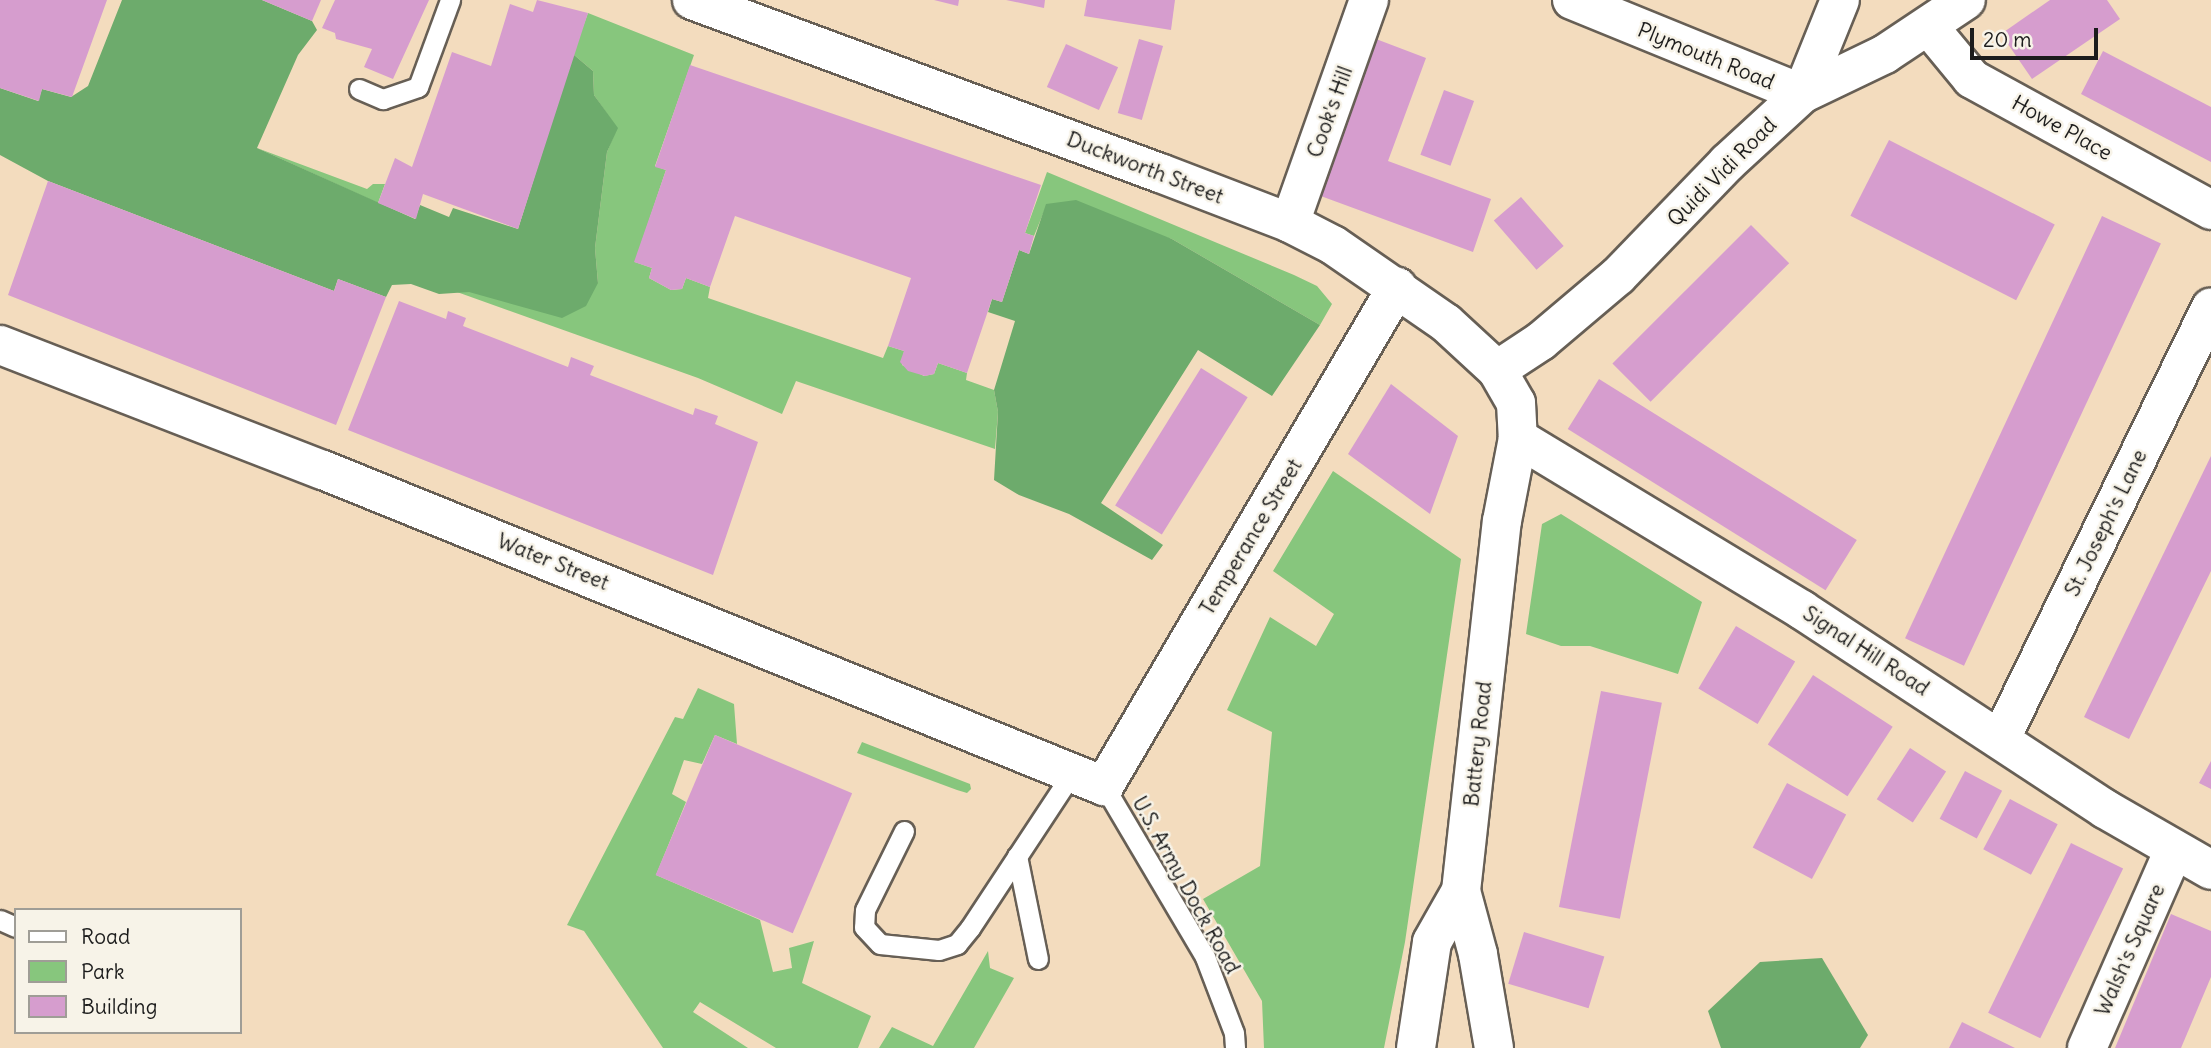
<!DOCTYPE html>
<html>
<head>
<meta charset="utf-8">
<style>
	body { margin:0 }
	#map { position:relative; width:2211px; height:1048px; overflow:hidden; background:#f3dcbe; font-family:Delius,sans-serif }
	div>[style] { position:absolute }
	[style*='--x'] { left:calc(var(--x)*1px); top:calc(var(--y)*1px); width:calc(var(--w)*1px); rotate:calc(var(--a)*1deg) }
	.green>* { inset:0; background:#87c67d }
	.forest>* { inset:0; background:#6dab6c }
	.building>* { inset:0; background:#d69dce; transform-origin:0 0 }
	.roads { filter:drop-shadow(2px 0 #675f55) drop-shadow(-2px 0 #675f55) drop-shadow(0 2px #675f55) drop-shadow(0 -2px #675f55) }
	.service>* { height:19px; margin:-9.5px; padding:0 9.5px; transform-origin:9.5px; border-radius:9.5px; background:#fff }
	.minor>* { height:38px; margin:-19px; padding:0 19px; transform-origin:19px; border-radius:19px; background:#fff }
	.tertiary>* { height:38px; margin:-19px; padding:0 19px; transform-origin:19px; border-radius:19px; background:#fff }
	span { translate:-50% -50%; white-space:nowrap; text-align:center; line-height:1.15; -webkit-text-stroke:5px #f7f3e8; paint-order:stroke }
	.street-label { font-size:21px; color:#1c1c1c }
	.legend { position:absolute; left:14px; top:908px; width:228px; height:126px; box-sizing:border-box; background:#f7f3e8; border:2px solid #9f9d96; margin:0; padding:9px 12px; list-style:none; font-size:21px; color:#1c1c1c }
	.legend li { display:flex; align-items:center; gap:14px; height:35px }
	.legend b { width:35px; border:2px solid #9f9d96 }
	.scale { position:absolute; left:1970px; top:28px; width:128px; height:32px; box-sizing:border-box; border:4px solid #1c1c1c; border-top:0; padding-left:9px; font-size:21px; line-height:24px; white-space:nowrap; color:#1c1c1c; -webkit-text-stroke:5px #f7f3e8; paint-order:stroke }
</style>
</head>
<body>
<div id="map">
	<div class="green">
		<i style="clip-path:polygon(588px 13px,694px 55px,655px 166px,666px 170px,635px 262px,652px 268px,649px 278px,671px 290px,682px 289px,686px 278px,710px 287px,708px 298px,883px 358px,888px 346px,904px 351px,902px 365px,924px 376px,934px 374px,938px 363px,967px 373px,966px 380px,994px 390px,998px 412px,995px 449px,796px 381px,782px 414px,698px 378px,457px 292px,598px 283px,595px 248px,607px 152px,617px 128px,594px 95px,593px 71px,573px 54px)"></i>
		<i style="clip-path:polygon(257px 148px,367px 189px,373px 184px,385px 184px,378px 203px)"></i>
		<i style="clip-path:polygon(1047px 172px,1294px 275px,1317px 286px,1332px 304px,1320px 325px,1172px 239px,1047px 204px,1034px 236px,1025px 233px)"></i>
		<i style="clip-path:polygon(1333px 471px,1461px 559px,1405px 942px,1384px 1048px,1264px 1048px,1262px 1001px,1203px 899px,1260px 866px,1272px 732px,1227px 710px,1270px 617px,1316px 646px,1334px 614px,1273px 571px)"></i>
		<i style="clip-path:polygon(1561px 514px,1702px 602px,1678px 674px,1590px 646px,1561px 646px,1526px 634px,1542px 524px)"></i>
		<i style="clip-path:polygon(698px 688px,734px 704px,737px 744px,715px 735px,702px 764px,684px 760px,672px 794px,686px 802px,656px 875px,760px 920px,773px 972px,792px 968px,789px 948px,814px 941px,802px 983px,871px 1016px,858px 1048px,776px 1048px,700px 1002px,693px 1012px,748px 1048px,663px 1048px,584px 931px,567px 925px,675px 717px,683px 719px)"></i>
		<i style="clip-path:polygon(862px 742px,970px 784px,971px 789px,967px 793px,957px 790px,857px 753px)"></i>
		<i style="clip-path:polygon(988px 951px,990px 968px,1014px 978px,974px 1048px,879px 1048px,892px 1027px,933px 1046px)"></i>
	</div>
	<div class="forest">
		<i style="clip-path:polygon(122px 0,262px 0,312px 21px,317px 30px,298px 55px,257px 148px,415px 219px,420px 205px,449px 217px,453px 208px,518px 229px,573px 54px,593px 71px,594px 95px,618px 128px,607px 152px,595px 248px,598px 283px,586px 306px,562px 318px,469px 292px,439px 294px,411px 284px,392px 285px,386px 297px,338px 279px,334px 291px,48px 181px,0 155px,0 88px,38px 101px,42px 89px,71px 97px,88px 86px)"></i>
		<i style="clip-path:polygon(1076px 200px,1172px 239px,1320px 325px,1272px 396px,1198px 350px,1101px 503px,1163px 545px,1152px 560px,1069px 514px,1019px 495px,994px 480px,998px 412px,994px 390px,1015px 321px,988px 312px,992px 299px,1002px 302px,1019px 250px,1029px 254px,1046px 204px)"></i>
		<i style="clip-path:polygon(1822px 958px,1868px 1035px,1860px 1048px,1721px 1048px,1708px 1011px,1760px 962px)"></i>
	</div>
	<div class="building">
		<i style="clip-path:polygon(0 0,107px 0,72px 97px,42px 89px,39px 101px,0 88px)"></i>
		<i style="clip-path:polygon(262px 0,321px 0,312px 21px)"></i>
		<i style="clip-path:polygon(335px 0,429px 0,393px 79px,364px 67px,372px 49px,336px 39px,335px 33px,322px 28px)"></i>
		<i style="clip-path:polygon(537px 0,588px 13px,518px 229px,423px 194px,416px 219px,378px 203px,395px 158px,412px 167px,452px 52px,491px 66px,510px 4px,533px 12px)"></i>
		<i style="clip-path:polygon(934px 0,959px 0,958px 6px)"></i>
		<i style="clip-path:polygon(1006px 0,1045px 0,1044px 8px)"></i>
		<i style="clip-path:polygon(1087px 0,1175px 0,1171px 30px,1084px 16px)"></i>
		<i style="clip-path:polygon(2050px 0,2107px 0,2120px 19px,2032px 79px,2001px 34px)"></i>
		<i style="left:1139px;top:39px;width:25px;height:77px;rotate:16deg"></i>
		<i style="clip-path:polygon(1376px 39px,1426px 58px,1388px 161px,1491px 199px,1473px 252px,1318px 195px)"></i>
		<i style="left:1066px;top:44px;width:57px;height:47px;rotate:24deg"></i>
		<i style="clip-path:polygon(2103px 51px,2211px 107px,2211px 162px,2081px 94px)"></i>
		<i style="clip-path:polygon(690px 65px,1041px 185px,1025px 233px,1034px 236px,1029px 254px,1019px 250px,1002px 302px,992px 299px,967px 373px,938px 363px,934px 374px,925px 376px,908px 371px,900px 362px,904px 351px,888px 346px,911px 278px,735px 216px,710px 287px,686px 278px,682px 289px,671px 290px,649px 278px,652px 268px,634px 262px,666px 170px,655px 167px)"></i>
		<i style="left:1444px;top:90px;width:32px;height:69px;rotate:20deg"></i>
		<i style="left:1889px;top:140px;width:186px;height:85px;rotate:27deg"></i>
		<i style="clip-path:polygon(48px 181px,334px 291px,338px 279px,386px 297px,336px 425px,8px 295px)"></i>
		<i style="left:1521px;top:197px;width:65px;height:36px;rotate:49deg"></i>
		<i style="left:2102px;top:216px;width:65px;height:466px;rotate:25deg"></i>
		<i style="left:1751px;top:225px;width:54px;height:196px;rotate:45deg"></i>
		<i style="clip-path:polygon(399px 301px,446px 319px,448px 311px,466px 318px,463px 326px,568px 367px,571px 357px,594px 366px,590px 375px,693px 415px,695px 408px,718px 416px,715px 424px,758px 442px,713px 575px,348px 430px)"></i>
		<i style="left:1201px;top:368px;width:55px;height:162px;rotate:32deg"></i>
		<i style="left:1599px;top:379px;width:304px;height:59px;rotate:32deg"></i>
		<i style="clip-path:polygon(1391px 384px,1458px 436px,1430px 514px,1348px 454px)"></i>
		<i style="clip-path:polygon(2211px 456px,2211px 571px,2129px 739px,2084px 717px)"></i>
		<i style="left:1736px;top:626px;width:69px;height:73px;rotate:31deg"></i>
		<i style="left:1813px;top:675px;width:95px;height:83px;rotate:33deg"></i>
		<i style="left:1601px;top:691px;width:62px;height:220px;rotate:11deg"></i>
		<i style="left:715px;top:735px;width:149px;height:152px;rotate:23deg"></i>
		<i style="left:1910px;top:748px;width:43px;height:61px;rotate:33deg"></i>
		<i style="clip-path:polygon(2211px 761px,2211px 789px,2199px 783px)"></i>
		<i style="left:1965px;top:771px;width:42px;height:54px;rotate:28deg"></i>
		<i style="left:1787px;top:783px;width:67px;height:73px;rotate:28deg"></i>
		<i style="left:2010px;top:799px;width:54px;height:57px;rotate:28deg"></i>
		<i style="left:2071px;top:843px;width:58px;height:189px;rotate:26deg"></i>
		<i style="clip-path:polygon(2171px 914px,2211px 931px,2211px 977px,2181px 1048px,2115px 1048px)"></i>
		<i style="left:1524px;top:932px;width:84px;height:54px;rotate:17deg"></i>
		<i style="clip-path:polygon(1962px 1022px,2015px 1048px,1949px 1048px)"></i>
	</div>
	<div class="roads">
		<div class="service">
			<i style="--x:359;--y:89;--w:26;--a:23"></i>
			<i style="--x:383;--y:99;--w:37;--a:-19"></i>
			<i style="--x:418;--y:87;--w:93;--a:-69.8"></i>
			<i style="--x:1104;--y:786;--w:199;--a:59.4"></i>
			<i style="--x:1205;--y:957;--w:81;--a:69.1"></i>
			<i style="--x:1234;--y:1033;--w:15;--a:86"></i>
			<i style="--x:904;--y:831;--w:88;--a:116.3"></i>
			<i style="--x:865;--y:910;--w:17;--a:93"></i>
			<i style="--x:864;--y:927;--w:23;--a:47"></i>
			<i style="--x:880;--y:944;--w:59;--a:5.8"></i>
			<i style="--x:939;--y:950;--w:19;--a:-18"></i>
			<i style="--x:957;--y:944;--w:21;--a:-51"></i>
			<i style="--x:970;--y:928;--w:187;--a:-56.6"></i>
			<i style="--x:1017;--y:856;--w:105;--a:78.5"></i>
			<i style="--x:0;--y:920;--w:17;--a:24"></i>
		</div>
		<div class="minor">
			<i style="--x:1572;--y:0;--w:248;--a:22.2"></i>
			<i style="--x:1802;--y:94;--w:101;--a:-68"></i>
			<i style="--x:1929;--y:27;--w:67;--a:50.4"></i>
			<i style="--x:1972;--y:79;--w:273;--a:28.7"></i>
			<i style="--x:1290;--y:223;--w:237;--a:-70.5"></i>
			<i style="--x:0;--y:345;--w:346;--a:21.2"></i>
			<i style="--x:323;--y:470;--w:843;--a:22.03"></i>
			<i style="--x:1104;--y:786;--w:579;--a:-59.58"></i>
			<i style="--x:2001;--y:738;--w:479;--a:-64"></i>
			<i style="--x:1416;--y:1048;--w:107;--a:-81.4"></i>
			<i style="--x:1432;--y:942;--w:59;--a:-60.4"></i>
			<i style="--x:1494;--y:1048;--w:95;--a:-99.7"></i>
			<i style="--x:1478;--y:954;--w:65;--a:-105.1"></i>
			<i style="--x:1461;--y:891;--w:372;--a:-83.7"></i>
			<i style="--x:1502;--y:521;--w:85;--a:-79.1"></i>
			<i style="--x:2087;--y:1048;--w:214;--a:-66.3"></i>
		</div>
		<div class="tertiary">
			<i style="--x:692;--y:0;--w:499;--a:20.3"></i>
			<i style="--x:1160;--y:173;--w:139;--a:21"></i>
			<i style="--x:1290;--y:223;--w:48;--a:27.1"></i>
			<i style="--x:1333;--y:245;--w:137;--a:34.6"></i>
			<i style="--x:1446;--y:323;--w:69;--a:42.7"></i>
			<i style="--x:1497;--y:370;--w:38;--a:60"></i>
			<i style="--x:1516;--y:403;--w:35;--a:87"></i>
			<i style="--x:1518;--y:438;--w:332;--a:31.2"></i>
			<i style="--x:1802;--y:610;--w:363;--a:33.3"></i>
			<i style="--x:2105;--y:809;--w:122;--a:29.9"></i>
			<i style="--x:1497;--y:370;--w:53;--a:-33.4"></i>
			<i style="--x:1541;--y:341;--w:101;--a:-40.2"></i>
			<i style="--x:1618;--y:276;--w:157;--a:-46"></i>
			<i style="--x:1727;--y:163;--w:102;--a:-42.6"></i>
			<i style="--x:1802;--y:94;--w:92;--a:-25.7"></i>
			<i style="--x:1885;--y:54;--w:97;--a:-33.7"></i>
		</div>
	</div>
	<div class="street-label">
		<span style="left:1706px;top:56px;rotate:22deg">Plymouth Road</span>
		<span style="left:1330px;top:112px;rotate:-70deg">Cook's Hill</span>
		<span style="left:2062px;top:128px;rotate:29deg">Howe Place</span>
		<span style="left:1145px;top:168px;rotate:21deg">Duckworth Street</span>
		<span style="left:1722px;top:172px;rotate:-45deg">Quidi Vidi Road</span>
		<span style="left:2106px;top:523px;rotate:-64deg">St. Joseph's Lane</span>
		<span style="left:1251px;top:537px;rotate:-59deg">Temperance Street</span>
		<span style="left:553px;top:562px;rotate:22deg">Water Street</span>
		<span style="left:1866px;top:651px;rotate:33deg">Signal Hill Road</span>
		<span style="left:1478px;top:744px;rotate:-84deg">Battery Road</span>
		<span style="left:1186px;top:885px;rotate:61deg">U.S. Army Dock Road</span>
		<span style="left:2130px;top:950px;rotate:-66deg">Walsh's Square</span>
	</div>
	<ul class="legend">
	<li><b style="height:9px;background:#fff"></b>Road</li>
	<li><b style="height:19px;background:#87c67d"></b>Park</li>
	<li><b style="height:19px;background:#d69dce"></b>Building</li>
	</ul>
	<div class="scale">20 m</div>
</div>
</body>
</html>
